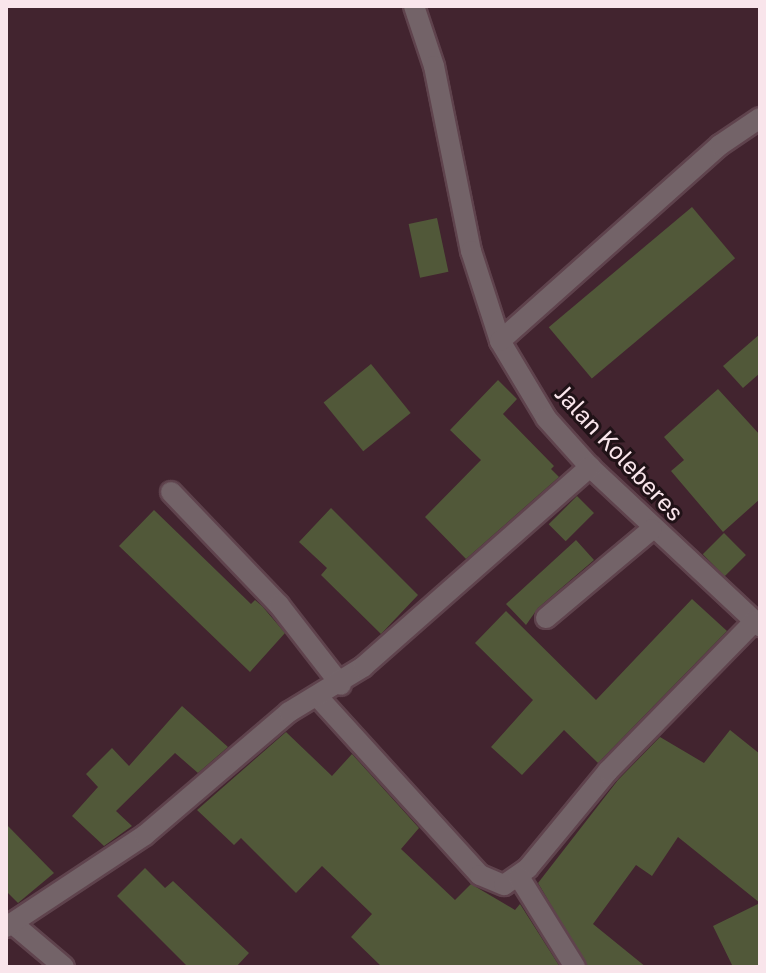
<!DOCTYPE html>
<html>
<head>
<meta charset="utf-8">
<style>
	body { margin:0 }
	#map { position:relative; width:766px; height:973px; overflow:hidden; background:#42242f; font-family:"Public Sans",sans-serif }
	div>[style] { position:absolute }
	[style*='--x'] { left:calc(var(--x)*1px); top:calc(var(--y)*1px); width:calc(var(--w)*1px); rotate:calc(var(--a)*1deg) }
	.building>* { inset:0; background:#515839; transform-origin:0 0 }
	.roads { filter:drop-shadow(2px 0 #5f434d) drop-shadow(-2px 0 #5f434d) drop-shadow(0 2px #5f434d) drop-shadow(0 -2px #5f434d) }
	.street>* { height:20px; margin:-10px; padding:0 10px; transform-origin:10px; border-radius:10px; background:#736368 }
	span { translate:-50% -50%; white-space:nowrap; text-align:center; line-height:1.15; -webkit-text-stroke:6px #201217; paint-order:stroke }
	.street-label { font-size:24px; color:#f9e5eb }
	.frame { position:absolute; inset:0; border:8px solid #f9e5eb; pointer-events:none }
</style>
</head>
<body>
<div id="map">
	<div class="building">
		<i style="left:692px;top:207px;width:67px;height:187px;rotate:50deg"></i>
		<i style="left:437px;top:218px;width:55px;height:29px;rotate:78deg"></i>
		<i style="clip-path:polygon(760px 334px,760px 373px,743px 388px,723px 366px)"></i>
		<i style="left:371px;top:364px;width:63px;height:61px;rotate:51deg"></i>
		<i style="clip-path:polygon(498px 380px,517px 399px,503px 414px,554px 466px,551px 469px,559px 477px,466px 559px,425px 517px,481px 460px,450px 430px)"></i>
		<i style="clip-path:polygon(718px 389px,760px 435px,760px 499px,723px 532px,671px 471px,684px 460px,664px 437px)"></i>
		<i style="left:577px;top:496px;width:24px;height:40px;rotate:45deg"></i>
		<i style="clip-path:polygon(331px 508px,418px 595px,381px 634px,321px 575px,327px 568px,299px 542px)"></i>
		<i style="clip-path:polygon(154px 510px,251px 604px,255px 600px,262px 606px,285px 633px,250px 672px,119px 546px)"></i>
		<i style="left:724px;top:533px;width:31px;height:30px;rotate:45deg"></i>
		<i style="clip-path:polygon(576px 540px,594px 560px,538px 608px,526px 625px,506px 604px)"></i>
		<i style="clip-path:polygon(692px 599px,727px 631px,598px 763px,564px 730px,522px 775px,491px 747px,533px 700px,475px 643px,506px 611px,596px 700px)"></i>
		<i style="clip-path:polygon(182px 706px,228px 747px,198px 773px,175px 753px,116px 811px,132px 826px,104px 846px,72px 816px,98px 787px,86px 774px,112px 748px,129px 766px)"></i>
		<i style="clip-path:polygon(730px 730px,760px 754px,760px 967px,733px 967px,713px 926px,760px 903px,678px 837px,652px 876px,636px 865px,593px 924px,646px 967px,588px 967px,538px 883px,618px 780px,660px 737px,704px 763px)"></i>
		<i style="clip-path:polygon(286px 732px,332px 776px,352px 754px,419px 828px,401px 849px,455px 900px,471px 884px,515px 910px,520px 904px,560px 967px,382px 967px,351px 937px,372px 914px,322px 866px,296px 893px,241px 838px,234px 845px,197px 810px)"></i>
		<i style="clip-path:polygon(6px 824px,54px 873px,18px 903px,6px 891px)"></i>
		<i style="clip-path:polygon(145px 868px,165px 888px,173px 881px,249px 953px,236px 967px,188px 967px,117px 896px)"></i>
	</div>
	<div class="roads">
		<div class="street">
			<i style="--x:414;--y:6;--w:63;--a:71.6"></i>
			<i style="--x:434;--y:66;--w:189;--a:78.7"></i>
			<i style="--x:471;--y:251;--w:95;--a:72.1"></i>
			<i style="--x:500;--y:341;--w:90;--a:59.1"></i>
			<i style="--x:546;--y:418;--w:66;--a:48.1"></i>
			<i style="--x:590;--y:467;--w:233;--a:43.1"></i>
			<i style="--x:500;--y:341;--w:295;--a:-41.7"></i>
			<i style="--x:720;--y:145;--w:48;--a:-34"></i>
			<i style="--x:171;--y:492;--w:156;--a:46.3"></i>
			<i style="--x:279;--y:605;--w:101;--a:52.2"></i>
			<i style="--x:546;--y:618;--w:138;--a:-40"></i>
			<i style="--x:317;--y:696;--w:242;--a:47.7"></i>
			<i style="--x:480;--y:875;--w:26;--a:23"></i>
			<i style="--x:504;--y:885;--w:29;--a:-35"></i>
			<i style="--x:528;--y:868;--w:126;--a:-50.5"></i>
			<i style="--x:608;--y:771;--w:209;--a:-45.6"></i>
			<i style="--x:519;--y:877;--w:106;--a:58.1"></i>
			<i style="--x:12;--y:923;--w:68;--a:40.2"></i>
			<i style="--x:6;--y:927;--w:167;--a:-33.5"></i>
			<i style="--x:145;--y:835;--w:189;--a:-40.5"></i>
			<i style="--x:289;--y:712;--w:87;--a:-31.3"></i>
			<i style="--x:363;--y:667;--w:303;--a:-41.4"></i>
		</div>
	</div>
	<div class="street-label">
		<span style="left:619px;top:453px;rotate:47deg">Jalan Koleberes</span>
	</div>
	<div class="frame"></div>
</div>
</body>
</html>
